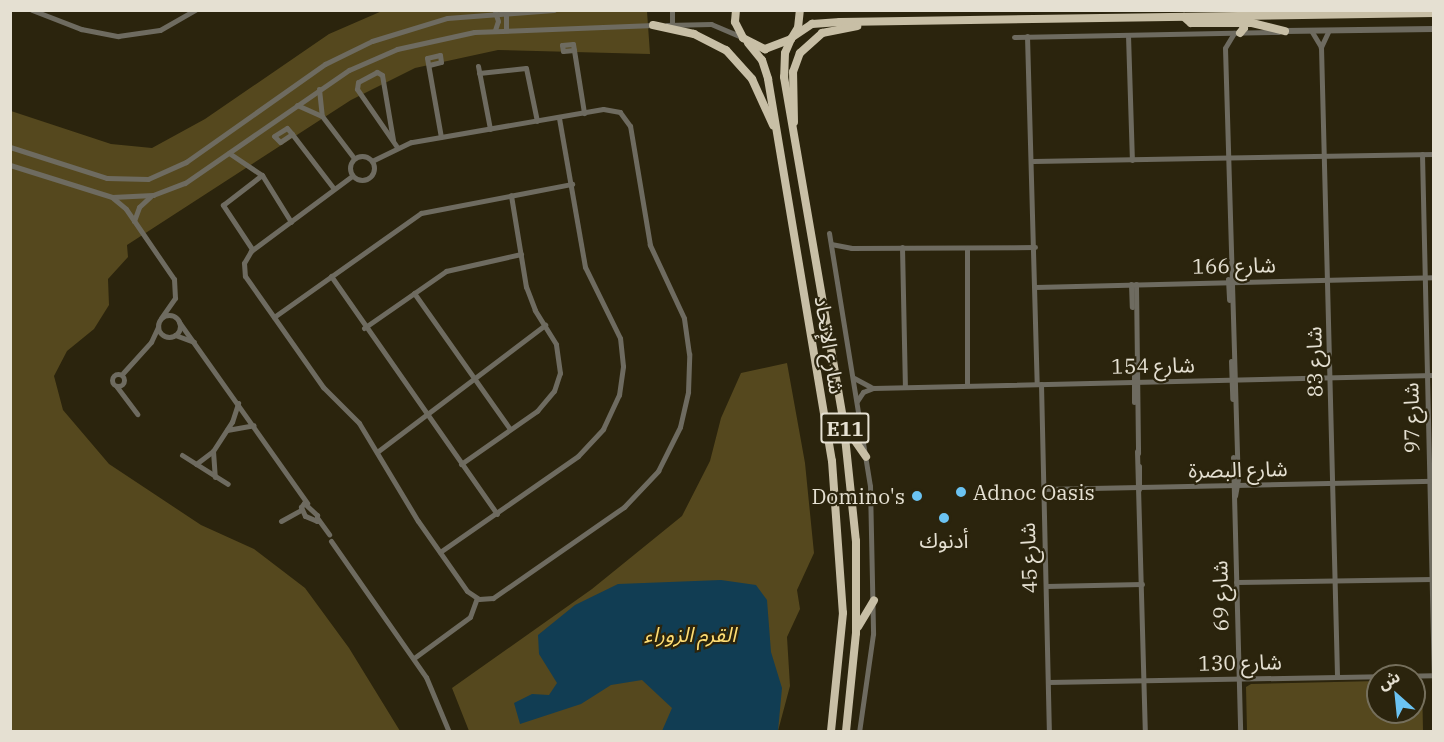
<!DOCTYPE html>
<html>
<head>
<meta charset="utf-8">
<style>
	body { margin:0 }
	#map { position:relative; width:1444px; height:742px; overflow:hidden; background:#2b240d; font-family:"IBM Plex Serif","Noto Sans Arabic",serif }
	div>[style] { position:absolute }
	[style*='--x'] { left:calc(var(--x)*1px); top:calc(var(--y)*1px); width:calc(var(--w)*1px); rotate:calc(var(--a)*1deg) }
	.green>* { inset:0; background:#55481e }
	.water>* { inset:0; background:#113d53 }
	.minor>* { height:5px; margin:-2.5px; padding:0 2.5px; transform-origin:2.5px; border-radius:2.5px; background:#6e6b60 }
	.minor>.ring { margin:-2.5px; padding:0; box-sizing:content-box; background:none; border:5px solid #6e6b60; border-radius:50% }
	.tertiary>* { height:6px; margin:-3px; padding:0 3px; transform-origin:3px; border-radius:3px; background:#6e6b60 }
	.trunk>* { height:8px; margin:-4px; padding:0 4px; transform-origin:4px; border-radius:4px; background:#c8bfa6 }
	.dots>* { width:16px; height:16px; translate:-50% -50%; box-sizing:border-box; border:3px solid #2b240d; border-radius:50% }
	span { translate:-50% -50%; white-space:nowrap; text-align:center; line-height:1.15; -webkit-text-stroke:4.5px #2b240d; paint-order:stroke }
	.shield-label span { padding:2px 4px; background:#2b240d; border:2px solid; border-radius:4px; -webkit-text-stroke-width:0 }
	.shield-label { font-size:20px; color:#e5e0d2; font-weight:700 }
	.street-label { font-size:21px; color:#e5e0d2 }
	.poi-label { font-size:21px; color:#e5e0d2 }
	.left { translate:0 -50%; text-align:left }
	.right { translate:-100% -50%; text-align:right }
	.park-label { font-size:21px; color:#fedd73; font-style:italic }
	.frame { position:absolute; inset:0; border:12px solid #e5e0d2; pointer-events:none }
	.north { position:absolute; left:1366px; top:664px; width:60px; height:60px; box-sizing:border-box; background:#2b240d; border:2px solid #756f5c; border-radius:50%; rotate:333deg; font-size:16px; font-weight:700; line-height:24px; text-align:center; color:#e5e0d2 }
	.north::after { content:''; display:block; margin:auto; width:21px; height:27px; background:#6bc3f2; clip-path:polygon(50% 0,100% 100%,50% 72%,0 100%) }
</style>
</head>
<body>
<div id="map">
	<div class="green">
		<i style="clip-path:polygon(382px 11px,647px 11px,650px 54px,498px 50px,415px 68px,351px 100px,127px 245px,128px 257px,108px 279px,109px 305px,94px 329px,67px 351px,54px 376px,63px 410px,109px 464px,201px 525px,254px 549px,305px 588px,349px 648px,400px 731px,11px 732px,11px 111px,111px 144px,152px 148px,205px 119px,329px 34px)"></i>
		<i style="clip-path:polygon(787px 363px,805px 463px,814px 553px,797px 590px,800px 609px,787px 637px,790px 686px,778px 731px,469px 731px,452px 688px,592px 589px,682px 516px,710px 461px,721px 418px,741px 373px)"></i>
		<i style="clip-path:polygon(1414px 680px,1422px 680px,1423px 731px,1247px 731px,1246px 687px,1251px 684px,1378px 681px,1378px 712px,1414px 712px)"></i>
	</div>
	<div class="water">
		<i style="clip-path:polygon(721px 580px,756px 585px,767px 600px,771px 652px,782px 688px,778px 731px,662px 731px,672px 708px,642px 680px,611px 685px,581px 704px,520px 724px,514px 703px,532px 694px,549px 695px,557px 683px,539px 654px,538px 635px,575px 605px,618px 584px)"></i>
	</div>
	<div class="minor">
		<i style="--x:32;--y:10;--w:53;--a:21.2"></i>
		<i style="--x:81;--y:29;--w:38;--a:11"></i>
		<i style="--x:118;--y:36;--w:42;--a:-8.1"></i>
		<i style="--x:160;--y:30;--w:40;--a:-29.7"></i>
		<i style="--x:667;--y:25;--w:44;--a:-1.3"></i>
		<i style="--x:711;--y:24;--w:33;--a:23"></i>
		<i style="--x:672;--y:25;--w:15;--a:-90"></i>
		<i style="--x:495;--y:30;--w:9;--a:-72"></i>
		<i style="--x:498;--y:21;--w:9;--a:-108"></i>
		<i style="--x:506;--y:30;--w:18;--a:-90"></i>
		<i style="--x:1312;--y:32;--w:17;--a:59"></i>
		<i style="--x:1328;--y:32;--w:17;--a:115"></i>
		<i style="--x:1321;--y:47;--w:629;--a:88.54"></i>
		<i style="--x:1234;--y:33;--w:17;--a:121"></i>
		<i style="--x:1225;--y:48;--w:431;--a:88.3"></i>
		<i style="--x:1238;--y:479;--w:17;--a:100"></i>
		<i style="--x:1128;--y:35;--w:125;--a:88.2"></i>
		<i style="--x:1027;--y:36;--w:348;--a:88.4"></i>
		<i style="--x:1014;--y:37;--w:265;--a:-1.1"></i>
		<i style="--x:574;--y:50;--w:11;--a:175"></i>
		<i style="--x:563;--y:51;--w:6;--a:-99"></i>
		<i style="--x:562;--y:45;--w:11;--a:-5"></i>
		<i style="--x:573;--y:44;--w:70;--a:80.9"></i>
		<i style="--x:429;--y:65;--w:12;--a:-14"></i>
		<i style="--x:441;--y:62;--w:7;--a:-98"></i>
		<i style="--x:440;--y:55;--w:13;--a:167"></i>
		<i style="--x:427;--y:58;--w:80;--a:80"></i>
		<i style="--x:478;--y:66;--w:64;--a:79.2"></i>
		<i style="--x:479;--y:73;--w:47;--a:-6.1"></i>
		<i style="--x:526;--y:68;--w:54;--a:78.3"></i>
		<i style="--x:319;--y:89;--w:27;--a:84"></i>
		<i style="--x:322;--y:116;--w:53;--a:52.7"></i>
		<i style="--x:297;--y:105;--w:27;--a:24"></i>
		<i style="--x:292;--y:134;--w:14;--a:146"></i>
		<i style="--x:280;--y:142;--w:8;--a:-135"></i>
		<i style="--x:274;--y:136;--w:15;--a:-32"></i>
		<i style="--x:287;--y:128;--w:8;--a:50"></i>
		<i style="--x:292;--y:134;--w:69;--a:52.6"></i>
		<i style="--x:393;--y:140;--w:66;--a:-99.6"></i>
		<i style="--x:382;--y:75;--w:6;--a:-149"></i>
		<i style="--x:377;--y:72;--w:21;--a:152"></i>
		<i style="--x:358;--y:82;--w:7;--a:98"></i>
		<i style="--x:357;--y:89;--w:70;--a:55.4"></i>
		<i style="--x:10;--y:147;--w:102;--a:17.7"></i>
		<i style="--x:107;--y:178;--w:41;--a:1.4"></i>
		<i style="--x:148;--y:179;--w:42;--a:-24.1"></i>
		<i style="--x:186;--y:162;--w:170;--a:-35.2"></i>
		<i style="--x:325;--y:64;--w:52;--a:-26.1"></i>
		<i style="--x:372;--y:41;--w:78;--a:-17"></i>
		<i style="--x:447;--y:18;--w:107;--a:-4.3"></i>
		<i style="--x:229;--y:153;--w:40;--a:34"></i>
		<i style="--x:1422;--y:154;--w:528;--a:88.7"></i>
		<i class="ring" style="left:350px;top:156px;width:19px;height:19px"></i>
		<i style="--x:1033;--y:161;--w:401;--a:-1"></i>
		<i style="--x:10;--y:165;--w:107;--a:17.4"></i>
		<i style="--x:112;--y:197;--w:41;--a:-2.8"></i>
		<i style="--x:153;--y:195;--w:34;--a:-21"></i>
		<i style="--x:185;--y:183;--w:199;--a:-34.6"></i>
		<i style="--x:349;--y:70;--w:52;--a:-23.6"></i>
		<i style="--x:397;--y:49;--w:79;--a:-12.4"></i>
		<i style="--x:474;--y:32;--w:180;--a:-2.2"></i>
		<i style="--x:352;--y:176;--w:126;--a:143.4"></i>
		<i style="--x:251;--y:251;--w:14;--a:120"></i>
		<i style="--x:244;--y:263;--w:13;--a:86"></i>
		<i style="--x:245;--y:276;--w:136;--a:54.9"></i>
		<i style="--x:323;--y:387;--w:51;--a:45"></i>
		<i style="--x:359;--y:423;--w:114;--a:59"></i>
		<i style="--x:418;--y:521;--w:85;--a:55"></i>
		<i style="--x:467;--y:591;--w:14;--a:34"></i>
		<i style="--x:479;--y:599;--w:14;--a:-4"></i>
		<i style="--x:493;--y:598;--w:160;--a:-34.8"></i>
		<i style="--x:624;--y:507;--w:50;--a:-46.6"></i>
		<i style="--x:658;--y:471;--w:49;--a:-63.4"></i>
		<i style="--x:680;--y:427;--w:36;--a:-77"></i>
		<i style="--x:688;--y:392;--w:38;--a:-88"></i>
		<i style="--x:689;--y:354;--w:36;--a:-98"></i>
		<i style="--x:684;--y:318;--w:81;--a:-115"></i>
		<i style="--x:650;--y:245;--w:121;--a:-99.5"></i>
		<i style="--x:630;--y:126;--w:17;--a:-126"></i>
		<i style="--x:620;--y:112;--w:17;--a:-170"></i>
		<i style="--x:603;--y:109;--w:195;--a:170.2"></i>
		<i style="--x:411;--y:142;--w:43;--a:154"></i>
		<i style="--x:113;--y:198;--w:17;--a:40"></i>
		<i style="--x:126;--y:209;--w:85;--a:55.6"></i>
		<i style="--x:174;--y:279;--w:19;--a:87"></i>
		<i style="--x:175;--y:298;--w:24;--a:125"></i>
		<i style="--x:134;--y:221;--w:15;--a:-70"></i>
		<i style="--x:139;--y:207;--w:16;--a:-43"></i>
		<i style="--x:829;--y:233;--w:256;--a:80.8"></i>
		<i style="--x:870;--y:486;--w:148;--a:88.8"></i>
		<i style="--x:873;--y:634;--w:99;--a:98.1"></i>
		<i style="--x:831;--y:244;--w:20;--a:11"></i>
		<i style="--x:851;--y:248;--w:184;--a:-0.3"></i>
		<i style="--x:902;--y:247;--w:140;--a:88.8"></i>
		<i style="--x:252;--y:249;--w:53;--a:-123.4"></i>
		<i style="--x:223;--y:205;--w:49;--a:-37.6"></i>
		<i style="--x:262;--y:175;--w:55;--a:58.3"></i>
		<i style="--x:331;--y:276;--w:290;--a:55.1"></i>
		<i style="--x:1228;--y:279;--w:21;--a:87"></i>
		<i style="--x:1131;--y:284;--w:23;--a:88"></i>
		<i style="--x:1136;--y:284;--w:169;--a:89.3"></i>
		<i style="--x:1035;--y:287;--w:399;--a:-1.4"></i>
		<i style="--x:414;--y:293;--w:166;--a:54.8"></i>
		<i class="ring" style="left:158px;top:315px;width:17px;height:17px"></i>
		<i style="--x:274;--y:317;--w:180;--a:-35.3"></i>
		<i style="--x:421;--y:213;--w:154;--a:-10.9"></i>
		<i style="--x:179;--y:322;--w:222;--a:54.7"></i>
		<i style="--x:364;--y:328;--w:100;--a:-34.8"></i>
		<i style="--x:446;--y:271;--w:77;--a:-12.8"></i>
		<i style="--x:175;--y:335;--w:20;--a:20"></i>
		<i style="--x:1231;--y:361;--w:38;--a:88"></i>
		<i style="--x:1134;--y:363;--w:39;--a:90"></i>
		<i style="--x:123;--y:373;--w:42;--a:-47.9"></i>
		<i style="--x:151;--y:342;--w:17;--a:-65"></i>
		<i class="ring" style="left:112px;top:374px;width:7px;height:7px"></i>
		<i style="--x:854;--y:378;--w:19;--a:28"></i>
		<i style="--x:1041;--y:384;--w:348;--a:88.7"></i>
		<i style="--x:967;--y:385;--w:137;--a:-90"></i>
		<i style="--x:117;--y:387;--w:34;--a:53"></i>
		<i style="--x:857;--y:401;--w:11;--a:-56"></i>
		<i style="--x:863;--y:392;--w:11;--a:-22"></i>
		<i style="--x:873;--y:388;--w:561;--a:-1.33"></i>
		<i style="--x:227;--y:430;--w:27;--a:-10"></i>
		<i style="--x:213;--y:451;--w:26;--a:86"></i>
		<i style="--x:1137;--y:451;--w:281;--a:88.4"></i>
		<i style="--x:377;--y:452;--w:211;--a:-37.1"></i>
		<i style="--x:182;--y:455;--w:54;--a:32.2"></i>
		<i style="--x:1233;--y:457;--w:275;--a:88.5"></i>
		<i style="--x:196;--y:464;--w:21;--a:-37"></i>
		<i style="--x:213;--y:451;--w:35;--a:-57"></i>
		<i style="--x:232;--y:422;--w:20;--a:-72"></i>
		<i style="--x:461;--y:464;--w:93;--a:-34.9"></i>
		<i style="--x:537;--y:411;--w:26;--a:-50"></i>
		<i style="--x:554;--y:391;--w:19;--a:-72"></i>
		<i style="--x:560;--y:373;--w:29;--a:-98"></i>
		<i style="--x:556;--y:344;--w:40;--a:-122"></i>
		<i style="--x:535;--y:310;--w:25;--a:-111"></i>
		<i style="--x:526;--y:287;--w:93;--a:-99.3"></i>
		<i style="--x:1139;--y:466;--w:23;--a:90"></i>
		<i style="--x:1043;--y:489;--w:391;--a:-1.2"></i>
		<i style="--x:304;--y:503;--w:18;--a:43"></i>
		<i style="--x:317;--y:515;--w:6;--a:90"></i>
		<i style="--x:317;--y:521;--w:13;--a:-157"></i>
		<i style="--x:305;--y:516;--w:10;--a:-114"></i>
		<i style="--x:301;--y:507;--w:5;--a:-53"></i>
		<i style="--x:318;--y:519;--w:19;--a:54"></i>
		<i style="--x:281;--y:521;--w:23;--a:-29"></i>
		<i style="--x:331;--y:541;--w:166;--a:55.1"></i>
		<i style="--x:426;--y:677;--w:60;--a:67.3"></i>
		<i style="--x:440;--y:552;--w:168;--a:-34.8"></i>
		<i style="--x:578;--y:456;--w:37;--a:-47"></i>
		<i style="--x:603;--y:429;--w:38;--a:-65"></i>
		<i style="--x:619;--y:395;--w:29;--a:-82"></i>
		<i style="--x:623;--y:366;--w:28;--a:-96"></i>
		<i style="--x:620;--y:338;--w:79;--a:-116.2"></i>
		<i style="--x:585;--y:267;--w:151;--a:-99.9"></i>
		<i style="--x:1236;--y:582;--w:196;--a:-0.9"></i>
		<i style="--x:1046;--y:586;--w:96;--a:-1.2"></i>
		<i style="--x:414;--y:658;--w:69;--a:-36.2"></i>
		<i style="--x:470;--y:617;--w:20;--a:-70"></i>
		<i style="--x:1048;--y:682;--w:386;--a:-1"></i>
	</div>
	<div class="tertiary">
		<i style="--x:1285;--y:31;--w:149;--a:-0.8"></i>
	</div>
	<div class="trunk">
		<i style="--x:736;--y:10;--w:12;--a:95"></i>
		<i style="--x:735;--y:22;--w:18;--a:63"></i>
		<i style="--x:743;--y:38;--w:25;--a:27"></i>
		<i style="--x:765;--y:49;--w:28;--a:-21"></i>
		<i style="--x:791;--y:39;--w:13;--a:-58"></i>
		<i style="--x:798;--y:28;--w:18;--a:-84"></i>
		<i style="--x:1184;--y:17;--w:9;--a:41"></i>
		<i style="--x:1191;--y:23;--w:61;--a:0"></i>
		<i style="--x:1252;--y:23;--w:34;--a:14"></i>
		<i style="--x:653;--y:25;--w:42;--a:12.4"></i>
		<i style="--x:694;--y:34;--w:36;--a:27"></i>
		<i style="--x:726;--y:50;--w:39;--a:48"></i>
		<i style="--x:752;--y:79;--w:51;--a:65.5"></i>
		<i style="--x:1240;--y:33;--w:6;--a:-51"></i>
		<i style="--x:1244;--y:28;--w:5;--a:-112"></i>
		<i style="--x:794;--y:36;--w:22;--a:-34"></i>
		<i style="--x:812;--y:24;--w:28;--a:-4"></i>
		<i style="--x:840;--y:22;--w:594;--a:-0.87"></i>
		<i style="--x:791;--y:39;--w:15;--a:113"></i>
		<i style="--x:785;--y:53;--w:24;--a:92"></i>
		<i style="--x:784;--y:77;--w:346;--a:80.2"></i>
		<i style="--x:843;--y:418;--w:124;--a:84"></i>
		<i style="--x:856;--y:541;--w:92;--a:90"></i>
		<i style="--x:856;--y:633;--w:100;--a:95.8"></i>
		<i style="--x:748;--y:43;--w:22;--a:51"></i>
		<i style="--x:762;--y:60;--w:20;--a:72"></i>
		<i style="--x:768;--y:79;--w:387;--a:80.5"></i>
		<i style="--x:832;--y:461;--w:152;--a:85.9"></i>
		<i style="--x:843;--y:613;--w:120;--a:95.8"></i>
		<i style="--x:794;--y:122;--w:50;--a:-91.1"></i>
		<i style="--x:793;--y:72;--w:20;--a:-70"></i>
		<i style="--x:800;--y:53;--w:30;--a:-42"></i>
		<i style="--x:822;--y:33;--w:36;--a:-11"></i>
		<i style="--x:846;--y:421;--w:12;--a:31"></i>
		<i style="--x:856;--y:427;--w:11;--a:-68"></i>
		<i style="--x:846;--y:428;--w:35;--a:55"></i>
		<i style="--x:858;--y:627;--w:31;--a:-59"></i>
	</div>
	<div class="dots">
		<i style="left:961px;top:492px;background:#6bc3f2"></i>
		<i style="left:917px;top:496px;background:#6bc3f2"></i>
		<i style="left:944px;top:518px;background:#6bc3f2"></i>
	</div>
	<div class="shield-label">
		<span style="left:845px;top:428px">E11</span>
	</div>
	<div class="street-label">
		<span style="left:1234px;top:265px;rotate:-1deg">شارع 166</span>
		<span style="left:830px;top:345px;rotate:81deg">شارع الإتحاد</span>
		<span style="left:1314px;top:362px;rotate:-91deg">شارع 83</span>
		<span style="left:1153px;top:365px;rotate:-1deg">شارع 154</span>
		<span style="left:1411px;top:418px;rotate:-91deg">شارع 97</span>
		<span style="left:1238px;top:469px;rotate:-1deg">شارع البصرة</span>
		<span style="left:1028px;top:558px;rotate:-92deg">شارع 45</span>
		<span style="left:1220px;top:596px;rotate:-91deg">شارع 69</span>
		<span style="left:1240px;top:662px;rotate:-1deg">شارع 130</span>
	</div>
	<div class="poi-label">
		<span class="left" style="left:973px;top:492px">Adnoc Oasis</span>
		<span class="right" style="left:905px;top:496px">Domino's</span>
		<span style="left:944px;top:540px">أدنوك</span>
	</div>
	<div class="park-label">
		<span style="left:690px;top:634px">القرم الزوراء</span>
	</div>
	<div class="frame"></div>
	<div class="north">ش</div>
</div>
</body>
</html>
